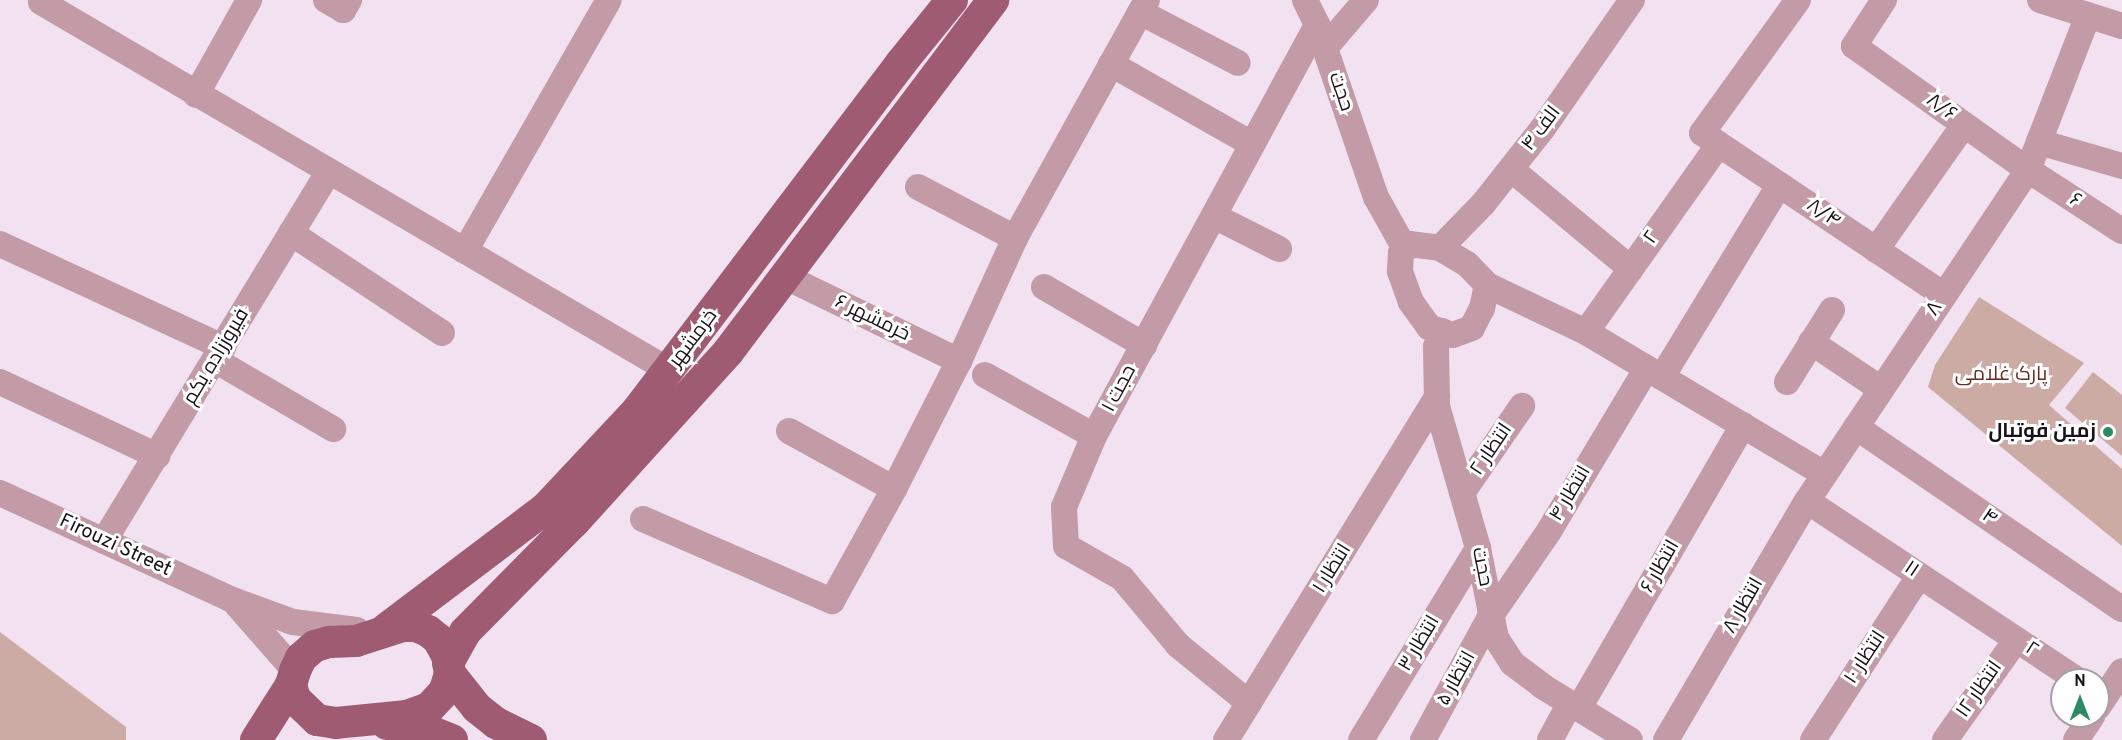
<!DOCTYPE html>
<html>
<head>
<meta charset="utf-8">
<style>
	body { margin:0 }
	#map { position:relative; width:2122px; height:740px; overflow:hidden; background:#f1e1f1; font-family:Overpass,Cairo,sans-serif }
	div>[style] { position:absolute }
	[style*='--x'] { left:calc(var(--x)*1px); top:calc(var(--y)*1px); width:calc(var(--w)*1px); rotate:calc(var(--a)*1deg) }
	.green>* { inset:0; background:#ccaba4 }
	.minor>* { height:26px; margin:-13px; padding:0 13px; transform-origin:13px; border-radius:13px; background:#c29ba6 }
	.major>* { height:32px; margin:-16px; padding:0 16px; transform-origin:16px; border-radius:16px; background:#9e5b71 }
	.dots>* { width:16px; height:16px; translate:-50% -50%; box-sizing:border-box; border:3px solid #fff; border-radius:50% }
	span { translate:-50% -50%; white-space:nowrap; text-align:center; line-height:1.15; -webkit-text-stroke:6px #fff; paint-order:stroke }
	.street-label { font-size:20px; color:#181318 }
	.park-label { font-size:20px; color:#632e24 }
	.poi-label { font-size:20px; color:#181318; font-weight:700 }
	.right { translate:-100% -50%; text-align:right }
	.north { position:absolute; left:2050px; top:668px; width:60px; height:60px; box-sizing:border-box; background:#fff; border:2px solid #a3a1a3; border-radius:50%; rotate:0deg; font-size:16px; font-weight:700; line-height:24px; text-align:center; color:#181318 }
	.north::after { content:''; display:block; margin:auto; width:21px; height:27px; background:#2c8b64; clip-path:polygon(50% 0,100% 100%,50% 72%,0 100%) }
</style>
</head>
<body>
<div id="map">
	<div class="green">
		<i style="clip-path:polygon(1979px 297px,2084px 363px,2049px 405px,2122px 469px,2122px 546px,1928px 387px,1935px 365px)"></i>
		<i style="clip-path:polygon(2093px 372px,2122px 395px,2122px 456px,2065px 408px)"></i>
		<i style="clip-path:polygon(0 632px,126px 727px,126px 740px,0 740px)"></i>
	</div>
	<div class="minor">
		<i style="--x:326;--y:0;--w:20;--a:30"></i>
		<i style="--x:343;--y:10;--w:12;--a:-59"></i>
		<i style="--x:1305;--y:0;--w:28;--a:64"></i>
		<i style="--x:1317;--y:25;--w:182;--a:71.1"></i>
		<i style="--x:1376;--y:197;--w:60;--a:60.9"></i>
		<i style="--x:1798;--y:0;--w:164;--a:125.8"></i>
		<i style="--x:1702;--y:133;--w:291;--a:33.8"></i>
		<i style="--x:1884;--y:0;--w:55;--a:123.1"></i>
		<i style="--x:1854;--y:46;--w:214;--a:35.5"></i>
		<i style="--x:2028;--y:170;--w:112;--a:33"></i>
		<i style="--x:2040;--y:0;--w:86;--a:17.6"></i>
		<i style="--x:41;--y:2;--w:729;--a:30.4"></i>
		<i style="--x:1140;--y:12;--w:110;--a:27.5"></i>
		<i style="--x:1325;--y:48;--w:63;--a:-49.5"></i>
		<i style="--x:1111;--y:64;--w:162;--a:29.6"></i>
		<i style="--x:196;--y:95;--w:109;--a:-60.8"></i>
		<i style="--x:2039;--y:142;--w:86;--a:16.1"></i>
		<i style="--x:1511;--y:169;--w:156;--a:39.8"></i>
		<i style="--x:918;--y:187;--w:110;--a:27.7"></i>
		<i style="--x:1214;--y:216;--w:73;--a:26.9"></i>
		<i style="--x:291;--y:233;--w:181;--a:33.5"></i>
		<i style="--x:0;--y:244;--w:246;--a:24.8"></i>
		<i style="--x:1409;--y:244;--w:31;--a:7"></i>
		<i style="--x:1440;--y:248;--w:31;--a:31"></i>
		<i style="--x:1467;--y:264;--w:29;--a:46"></i>
		<i style="--x:1487;--y:285;--w:24;--a:102"></i>
		<i style="--x:1482;--y:308;--w:22;--a:117"></i>
		<i style="--x:1472;--y:328;--w:20;--a:160"></i>
		<i style="--x:1453;--y:335;--w:25;--a:-162"></i>
		<i style="--x:1429;--y:327;--w:31;--a:-126"></i>
		<i style="--x:1411;--y:302;--w:33;--a:-110"></i>
		<i style="--x:1400;--y:271;--w:18;--a:-87"></i>
		<i style="--x:1401;--y:253;--w:12;--a:-48"></i>
		<i style="--x:1440;--y:248;--w:62;--a:-45.7"></i>
		<i style="--x:1483;--y:204;--w:97;--a:-51.7"></i>
		<i style="--x:1543;--y:128;--w:156;--a:-55.2"></i>
		<i style="--x:1876;--y:250;--w:153;--a:-54.9"></i>
		<i style="--x:465;--y:251;--w:289;--a:-60.2"></i>
		<i style="--x:784;--y:276;--w:195;--a:25.9"></i>
		<i style="--x:1487;--y:285;--w:110;--a:25.4"></i>
		<i style="--x:1586;--y:332;--w:277;--a:30.8"></i>
		<i style="--x:1044;--y:287;--w:116;--a:30.1"></i>
		<i style="--x:1442;--y:331;--w:17;--a:111"></i>
		<i style="--x:1436;--y:347;--w:59;--a:89"></i>
		<i style="--x:1437;--y:406;--w:148;--a:73.9"></i>
		<i style="--x:1478;--y:548;--w:92;--a:78.7"></i>
		<i style="--x:1496;--y:638;--w:30;--a:57"></i>
		<i style="--x:1512;--y:663;--w:38;--a:37"></i>
		<i style="--x:1542;--y:686;--w:103;--a:31.5"></i>
		<i style="--x:1586;--y:332;--w:230;--a:-54.7"></i>
		<i style="--x:1811;--y:342;--w:84;--a:33.9"></i>
		<i style="--x:215;--y:360;--w:137;--a:30.3"></i>
		<i style="--x:985;--y:375;--w:125;--a:29.2"></i>
		<i style="--x:1662;--y:377;--w:225;--a:-58.6"></i>
		<i style="--x:0;--y:382;--w:174;--a:25.2"></i>
		<i style="--x:1787;--y:382;--w:85;--a:-58"></i>
		<i style="--x:1856;--y:427;--w:322;--a:34.4"></i>
		<i style="--x:789;--y:431;--w:120;--a:28.9"></i>
		<i style="--x:0;--y:493;--w:253;--a:24.7"></i>
		<i style="--x:230;--y:599;--w:67;--a:20.1"></i>
		<i style="--x:293;--y:622;--w:64;--a:7.2"></i>
		<i style="--x:1462;--y:493;--w:106;--a:-55.4"></i>
		<i style="--x:1807;--y:501;--w:324;--a:33.5"></i>
		<i style="--x:643;--y:519;--w:206;--a:23.5"></i>
		<i style="--x:832;--y:601;--w:128;--a:-61"></i>
		<i style="--x:894;--y:489;--w:144;--a:-63.1"></i>
		<i style="--x:959;--y:361;--w:135;--a:-65.5"></i>
		<i style="--x:1015;--y:238;--w:272;--a:-61"></i>
		<i style="--x:104;--y:541;--w:432;--a:-58.7"></i>
		<i style="--x:237;--y:605;--w:88;--a:48.7"></i>
		<i style="--x:1249;--y:703;--w:92;--a:-140.8"></i>
		<i style="--x:1178;--y:645;--w:87;--a:-129.9"></i>
		<i style="--x:1122;--y:578;--w:64;--a:-150.3"></i>
		<i style="--x:1066;--y:546;--w:39;--a:-93"></i>
		<i style="--x:1064;--y:507;--w:77;--a:-67.1"></i>
		<i style="--x:1094;--y:436;--w:468;--a:-61.5"></i>
		<i style="--x:2098;--y:707;--w:43;--a:-56.3"></i>
		<i style="--x:1579;--y:708;--w:327;--a:-59.9"></i>
		<i style="--x:1226;--y:740;--w:403;--a:-58.4"></i>
		<i style="--x:1361;--y:740;--w:225;--a:-58.6"></i>
		<i style="--x:1423;--y:740;--w:140;--a:-61.4"></i>
		<i style="--x:1490;--y:617;--w:104;--a:-55.5"></i>
		<i style="--x:1549;--y:531;--w:190;--a:-59"></i>
		<i style="--x:1550;--y:740;--w:42;--a:-61.6"></i>
		<i style="--x:1666;--y:740;--w:277;--a:-59.5"></i>
		<i style="--x:1807;--y:501;--w:398;--a:-56.3"></i>
		<i style="--x:2028;--y:170;--w:166;--a:-68.8"></i>
		<i style="--x:1813;--y:740;--w:195;--a:-57.1"></i>
		<i style="--x:1945;--y:740;--w:123;--a:-54.6"></i>
		<i style="--x:2076;--y:740;--w:29;--a:-56"></i>
	</div>
	<div class="major">
		<i style="--x:403;--y:626;--w:13;--a:0"></i>
		<i style="--x:416;--y:626;--w:13;--a:23"></i>
		<i style="--x:428;--y:631;--w:13;--a:39"></i>
		<i style="--x:438;--y:639;--w:18;--a:61"></i>
		<i style="--x:447;--y:655;--w:19;--a:81"></i>
		<i style="--x:450;--y:674;--w:19;--a:108"></i>
		<i style="--x:444;--y:692;--w:22;--a:133"></i>
		<i style="--x:429;--y:708;--w:23;--a:160"></i>
		<i style="--x:407;--y:716;--w:71;--a:174.4"></i>
		<i style="--x:336;--y:723;--w:19;--a:-171"></i>
		<i style="--x:317;--y:720;--w:30;--a:-136"></i>
		<i style="--x:295;--y:699;--w:15;--a:-106"></i>
		<i style="--x:291;--y:685;--w:15;--a:-74"></i>
		<i style="--x:295;--y:671;--w:14;--a:-65"></i>
		<i style="--x:301;--y:658;--w:18;--a:-41"></i>
		<i style="--x:315;--y:646;--w:15;--a:-16"></i>
		<i style="--x:329;--y:642;--w:27;--a:-2"></i>
		<i style="--x:356;--y:641;--w:49;--a:-17.7"></i>
		<i style="--x:386;--y:629;--w:201;--a:-37.1"></i>
		<i style="--x:546;--y:508;--w:133;--a:-46.8"></i>
		<i style="--x:637;--y:411;--w:437;--a:-52.8"></i>
		<i style="--x:901;--y:63;--w:81;--a:-51"></i>
		<i style="--x:448;--y:663;--w:35;--a:-61"></i>
		<i style="--x:465;--y:632;--w:155;--a:-45.3"></i>
		<i style="--x:574;--y:522;--w:229;--a:-47.8"></i>
		<i style="--x:728;--y:352;--w:441;--a:-53"></i>
		<i style="--x:450;--y:674;--w:43;--a:51.5"></i>
		<i style="--x:477;--y:708;--w:24;--a:38"></i>
		<i style="--x:496;--y:723;--w:39;--a:26"></i>
		<i style="--x:387;--y:724;--w:40;--a:8.5"></i>
		<i style="--x:427;--y:730;--w:27;--a:22"></i>
		<i style="--x:256;--y:740;--w:65;--a:-57.5"></i>
	</div>
	<div class="dots">
		<i style="left:2108px;top:432px;background:#2c8b64"></i>
	</div>
	<div class="street-label">
		<span style="left:1340px;top:92px;rotate:71deg">حجت</span>
		<span style="left:1941px;top:108px;rotate:36deg">۸/۶</span>
		<span style="left:1542px;top:129px;rotate:-53deg">۴ الف</span>
		<span style="left:2075px;top:201px;rotate:33deg">۶</span>
		<span style="left:1823px;top:214px;rotate:34deg">۸/۴</span>
		<span style="left:1652px;top:238px;rotate:-55deg">۲</span>
		<span style="left:1935px;top:309px;rotate:-56deg">۸</span>
		<span style="left:872px;top:319px;rotate:26deg">خرمشهر ۶</span>
		<span style="left:694px;top:339px;rotate:-53deg">خرمشهر</span>
		<span style="left:217px;top:357px;rotate:-59deg">فیروززاده یکم</span>
		<span style="left:1120px;top:389px;rotate:-62deg">حجت ۱</span>
		<span style="left:1492px;top:450px;rotate:-56deg">انتظار ۲</span>
		<span style="left:1571px;top:494px;rotate:-59deg">انتظار ۴</span>
		<span style="left:1989px;top:518px;rotate:34deg">۴</span>
		<span style="left:115px;top:546px;rotate:25deg">Firouzi Street</span>
		<span style="left:1481px;top:567px;rotate:79deg">حجت</span>
		<span style="left:1661px;top:567px;rotate:-60deg">انتظار ۶</span>
		<span style="left:1333px;top:569px;rotate:-58deg">انتظار ۱</span>
		<span style="left:1911px;top:570px;rotate:34deg">۱۱</span>
		<span style="left:1744px;top:606px;rotate:-60deg">انتظار ۸</span>
		<span style="left:1420px;top:644px;rotate:-59deg">انتظار ۳</span>
		<span style="left:2031px;top:650px;rotate:33deg">۲</span>
		<span style="left:1866px;top:658px;rotate:-57deg">انتظار ۱۰</span>
		<span style="left:1457px;top:679px;rotate:-61deg">انتظار ۵</span>
		<span style="left:1980px;top:690px;rotate:-55deg">انتظار ۱۲</span>
	</div>
	<div class="park-label">
		<span style="left:2001px;top:375px">پارک غلامی</span>
	</div>
	<div class="poi-label">
		<span class="right" style="left:2096px;top:432px">زمین فوتبال</span>
	</div>
	<div class="north">N</div>
</div>
</body>
</html>
